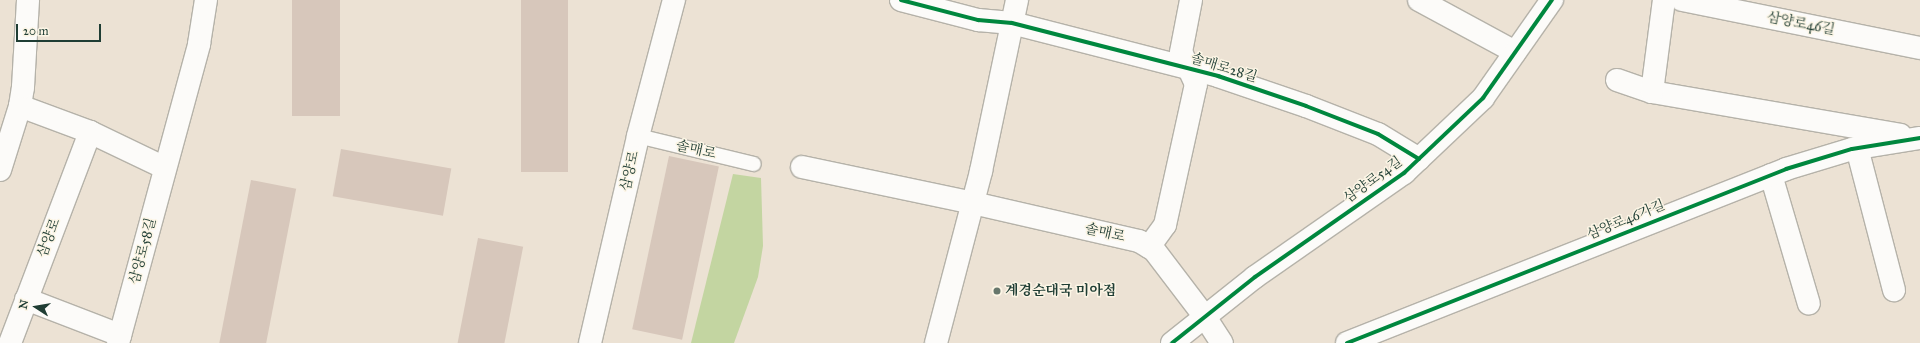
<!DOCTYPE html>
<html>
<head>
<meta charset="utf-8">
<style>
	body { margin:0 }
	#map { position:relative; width:1920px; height:343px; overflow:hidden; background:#ece2d4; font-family:"IM FELL Great Primer","Noto Serif KR",serif }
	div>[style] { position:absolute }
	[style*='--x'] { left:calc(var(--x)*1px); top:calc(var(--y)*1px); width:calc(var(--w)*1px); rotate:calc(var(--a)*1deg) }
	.green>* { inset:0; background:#c3d5a1 }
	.building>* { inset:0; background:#d7c7bb; transform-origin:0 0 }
	.roads { filter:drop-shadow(1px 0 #b5b2a9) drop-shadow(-1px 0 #b5b2a9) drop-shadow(0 1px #b5b2a9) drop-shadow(0 -1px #b5b2a9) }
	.lane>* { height:14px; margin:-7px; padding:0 7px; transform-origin:7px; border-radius:7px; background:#fcfbf9 }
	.street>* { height:22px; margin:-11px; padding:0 11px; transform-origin:11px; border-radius:11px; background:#fcfbf9 }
	.cycleway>* { height:4px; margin:-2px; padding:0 2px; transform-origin:2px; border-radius:2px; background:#00873e }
	.dots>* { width:11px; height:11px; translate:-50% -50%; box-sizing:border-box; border:2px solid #fcf5e5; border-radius:50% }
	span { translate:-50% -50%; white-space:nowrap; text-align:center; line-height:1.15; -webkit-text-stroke:3px #fcf5e5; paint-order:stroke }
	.street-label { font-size:14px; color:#1f3d34 }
	.poi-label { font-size:14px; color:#1f3d34; font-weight:700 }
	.left { translate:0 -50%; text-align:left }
	.north { position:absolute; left:16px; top:287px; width:40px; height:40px; -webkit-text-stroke:3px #fcf5e5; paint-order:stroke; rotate:282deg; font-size:11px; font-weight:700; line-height:16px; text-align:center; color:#1f3d34 }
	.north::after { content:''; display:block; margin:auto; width:14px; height:18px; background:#1f3d34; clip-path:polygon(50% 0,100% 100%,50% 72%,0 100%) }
	.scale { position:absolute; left:16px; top:24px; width:85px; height:18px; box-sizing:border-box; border:2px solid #1f3d34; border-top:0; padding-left:5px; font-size:12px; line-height:14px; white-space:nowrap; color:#1f3d34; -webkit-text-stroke:3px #fcf5e5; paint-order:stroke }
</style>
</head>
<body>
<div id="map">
	<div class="green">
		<i style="clip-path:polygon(733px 174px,761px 178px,763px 246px,758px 277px,734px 343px,691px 343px)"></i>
	</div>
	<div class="building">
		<i style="left:292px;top:0;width:48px;height:116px"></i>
		<i style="left:521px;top:0;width:47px;height:172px"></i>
		<i style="left:341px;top:149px;width:112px;height:48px;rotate:10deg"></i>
		<i style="left:669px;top:156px;width:51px;height:177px;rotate:12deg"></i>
		<i style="left:251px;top:180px;width:46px;height:166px;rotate:11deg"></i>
		<i style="left:478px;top:238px;width:46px;height:107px;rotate:11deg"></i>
	</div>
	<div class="roads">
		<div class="lane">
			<i style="--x:638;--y:136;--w:119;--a:13.6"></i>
		</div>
		<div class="street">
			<i style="--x:901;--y:0;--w:80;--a:14.6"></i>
			<i style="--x:978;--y:20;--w:34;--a:5"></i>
			<i style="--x:1012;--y:23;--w:213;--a:14.4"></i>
			<i style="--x:1218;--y:76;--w:93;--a:18.8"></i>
			<i style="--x:1306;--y:106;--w:77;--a:21.3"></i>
			<i style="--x:1378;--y:134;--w:48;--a:31.4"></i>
			<i style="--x:1419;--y:0;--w:109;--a:28.4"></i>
			<i style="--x:1682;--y:0;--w:243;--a:11.4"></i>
			<i style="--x:1617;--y:80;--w:37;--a:19"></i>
			<i style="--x:1652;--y:92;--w:252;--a:9.8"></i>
			<i style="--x:1652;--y:92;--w:93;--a:-82.6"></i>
			<i style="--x:20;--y:106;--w:75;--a:20.4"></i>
			<i style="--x:90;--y:132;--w:83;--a:25.6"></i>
			<i style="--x:1857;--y:148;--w:147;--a:75.4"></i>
			<i style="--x:802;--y:167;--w:175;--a:11.9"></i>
			<i style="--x:973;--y:203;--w:170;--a:12.9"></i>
			<i style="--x:1139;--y:241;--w:17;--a:31"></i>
			<i style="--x:1154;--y:250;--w:84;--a:52.7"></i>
			<i style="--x:1205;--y:317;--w:31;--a:57"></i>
			<i style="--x:0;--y:170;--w:67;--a:-72.6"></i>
			<i style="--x:20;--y:106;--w:19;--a:-81"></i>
			<i style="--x:23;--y:87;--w:87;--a:-86.7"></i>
			<i style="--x:1771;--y:175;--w:134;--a:73.6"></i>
			<i style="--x:1149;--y:247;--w:27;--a:-54"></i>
			<i style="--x:1165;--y:225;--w:144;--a:-77.6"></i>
			<i style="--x:1196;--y:84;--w:35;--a:-115"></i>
			<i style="--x:1181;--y:52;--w:53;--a:-79.1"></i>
			<i style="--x:26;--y:299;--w:101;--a:21"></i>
			<i style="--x:10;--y:343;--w:226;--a:-69.2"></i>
			<i style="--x:118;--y:343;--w:310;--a:-74.8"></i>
			<i style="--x:199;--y:44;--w:45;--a:-81"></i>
			<i style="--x:590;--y:343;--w:212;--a:-76.9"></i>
			<i style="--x:638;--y:136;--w:141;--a:-75.2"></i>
			<i style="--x:936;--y:343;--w:178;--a:-75.3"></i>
			<i style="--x:981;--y:171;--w:175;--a:-78.1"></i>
			<i style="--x:1172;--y:343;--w:106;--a:-38.5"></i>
			<i style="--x:1255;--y:277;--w:182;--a:-34.9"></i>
			<i style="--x:1404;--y:173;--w:109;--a:-43.5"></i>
			<i style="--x:1483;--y:98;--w:120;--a:-54.9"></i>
			<i style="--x:1347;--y:343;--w:472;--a:-21.6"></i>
			<i style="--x:1786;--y:169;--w:69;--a:-16.9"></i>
			<i style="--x:1852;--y:149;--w:69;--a:-9.2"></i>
		</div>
	</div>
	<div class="cycleway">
		<i style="--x:901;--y:0;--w:80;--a:14.6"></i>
		<i style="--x:978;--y:20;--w:34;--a:5"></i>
		<i style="--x:1012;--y:23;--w:213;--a:14.4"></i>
		<i style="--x:1218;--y:76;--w:93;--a:18.8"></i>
		<i style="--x:1306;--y:106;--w:77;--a:21.3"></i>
		<i style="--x:1378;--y:134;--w:48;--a:31.4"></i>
		<i style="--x:1172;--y:343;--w:106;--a:-38.5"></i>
		<i style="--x:1255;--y:277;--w:182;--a:-34.9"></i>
		<i style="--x:1404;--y:173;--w:109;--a:-43.5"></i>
		<i style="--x:1483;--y:98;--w:120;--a:-54.9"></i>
		<i style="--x:1347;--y:343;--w:472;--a:-21.6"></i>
		<i style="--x:1786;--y:169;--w:69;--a:-16.9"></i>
		<i style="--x:1852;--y:149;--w:69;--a:-9.2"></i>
	</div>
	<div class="dots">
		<i style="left:997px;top:291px;background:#67776c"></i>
	</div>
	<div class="street-label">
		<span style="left:1801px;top:24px;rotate:11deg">삼양로46길</span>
		<span style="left:1224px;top:68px;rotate:17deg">솔매로28길</span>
		<span style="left:696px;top:150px;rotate:13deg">솔매로</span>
		<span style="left:630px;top:171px;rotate:-77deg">삼양로</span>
		<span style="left:1373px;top:180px;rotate:-36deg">삼양로54길</span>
		<span style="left:1626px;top:220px;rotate:-22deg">삼양로46가길</span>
		<span style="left:1105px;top:233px;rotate:13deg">솔매로</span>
		<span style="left:49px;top:238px;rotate:-69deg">삼양로</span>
		<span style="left:143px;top:251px;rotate:-75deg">삼양로58길</span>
	</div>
	<div class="poi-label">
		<span class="left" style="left:1005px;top:291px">계경순대국 미아점</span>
	</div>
	<div class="north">N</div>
	<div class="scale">20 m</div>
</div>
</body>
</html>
